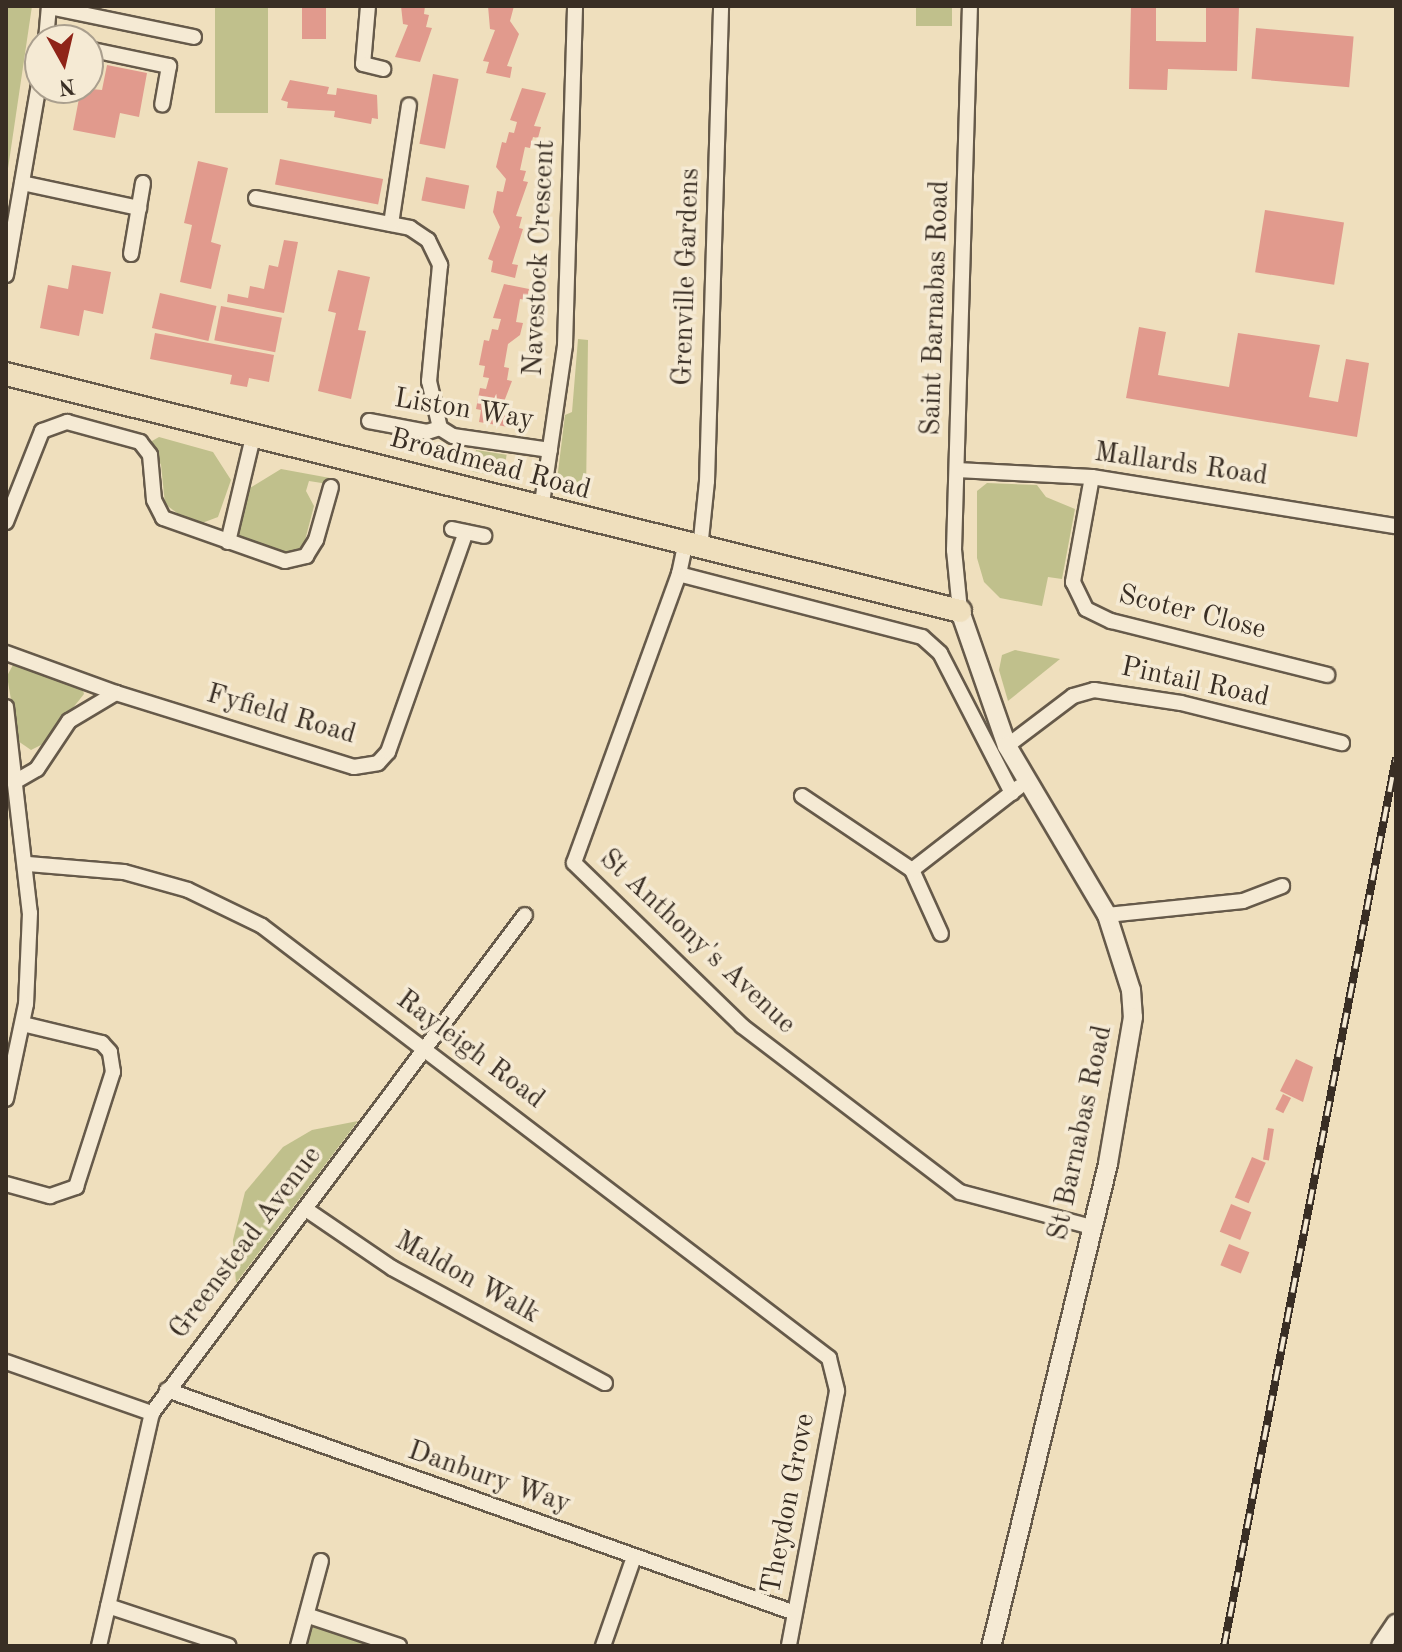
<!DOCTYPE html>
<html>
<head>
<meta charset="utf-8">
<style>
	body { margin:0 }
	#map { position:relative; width:1402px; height:1652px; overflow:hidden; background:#efdfbd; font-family:"Old Standard TT",serif }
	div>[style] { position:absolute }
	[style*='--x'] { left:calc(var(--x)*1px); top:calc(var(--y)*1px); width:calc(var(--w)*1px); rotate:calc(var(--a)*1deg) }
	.green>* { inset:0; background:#c0c08c; transform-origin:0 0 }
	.building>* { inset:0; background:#e19a8d; transform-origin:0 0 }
	.roads { filter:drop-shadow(2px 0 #665a4a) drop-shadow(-2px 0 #665a4a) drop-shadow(0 2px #665a4a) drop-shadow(0 -2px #665a4a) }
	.minor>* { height:14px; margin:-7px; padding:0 7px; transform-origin:7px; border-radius:7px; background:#f5ead4 }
	.tertiary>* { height:18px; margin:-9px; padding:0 9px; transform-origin:9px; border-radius:9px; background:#f5ead4 }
	.primary>* { height:22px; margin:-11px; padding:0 11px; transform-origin:11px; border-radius:11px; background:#efdfbd }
	.rail>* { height:8px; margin-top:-4px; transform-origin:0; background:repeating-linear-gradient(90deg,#f5ead4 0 15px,#392e24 0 30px); box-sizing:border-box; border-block:2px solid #392e24 }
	span { translate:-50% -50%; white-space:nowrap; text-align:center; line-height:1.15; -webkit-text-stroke:7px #f5ead4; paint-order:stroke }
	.street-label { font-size:28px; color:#392e24 }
	.frame { position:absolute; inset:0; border:8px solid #392e24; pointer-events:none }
	.north { position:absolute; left:24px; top:24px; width:80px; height:80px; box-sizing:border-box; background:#f5ead4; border:2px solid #aa9f8e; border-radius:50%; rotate:172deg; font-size:22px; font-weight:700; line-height:32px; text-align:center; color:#392e24 }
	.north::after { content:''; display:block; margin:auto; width:28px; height:36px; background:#8f2418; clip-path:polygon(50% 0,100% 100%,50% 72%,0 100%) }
</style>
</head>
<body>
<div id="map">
	<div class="green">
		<i style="clip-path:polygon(6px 6px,32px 6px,6px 182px)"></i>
		<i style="left:215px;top:6px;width:53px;height:107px"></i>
		<i style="left:916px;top:6px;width:36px;height:20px"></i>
		<i style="clip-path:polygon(578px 339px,588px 340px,586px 496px,557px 480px,565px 415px,572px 412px)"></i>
		<i style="clip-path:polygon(159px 437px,213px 452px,231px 480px,218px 517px,202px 523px,185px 519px,165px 504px,161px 465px,153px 450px,152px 441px)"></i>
		<i style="left:476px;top:450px;width:31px;height:22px;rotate:9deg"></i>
		<i style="clip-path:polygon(281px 469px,330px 478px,328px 484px,309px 481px,306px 491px,314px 506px,303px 548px,294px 555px,242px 540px,236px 533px,250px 488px)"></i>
		<i style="clip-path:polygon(987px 483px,1037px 485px,1046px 497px,1075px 509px,1062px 579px,1048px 577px,1042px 606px,1000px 598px,984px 582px,977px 558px,977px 491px)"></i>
		<i style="clip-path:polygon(1015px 650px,1060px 659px,1008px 701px,999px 670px,1002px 655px)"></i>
		<i style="clip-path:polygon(14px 663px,82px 687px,84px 694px,45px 743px,31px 750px,18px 741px,7px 676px)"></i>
		<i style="clip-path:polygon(358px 1121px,236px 1283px,233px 1240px,245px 1192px,283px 1147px,312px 1130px)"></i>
		<i style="clip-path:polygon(311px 1622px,379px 1646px,302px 1646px)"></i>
	</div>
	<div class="building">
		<i style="left:302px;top:6px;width:24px;height:33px"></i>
		<i style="clip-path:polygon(401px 6px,425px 6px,424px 14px,429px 15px,426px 27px,432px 28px,420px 62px,395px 57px,408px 25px,403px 24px)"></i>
		<i style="clip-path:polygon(488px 6px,514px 6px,510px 21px,519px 34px,507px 66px,512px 67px,510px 78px,486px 73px,489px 62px,483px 61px,495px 30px,490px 29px)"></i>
		<i style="clip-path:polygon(1131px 6px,1156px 6px,1156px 41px,1206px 42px,1206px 6px,1239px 6px,1237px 71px,1168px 69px,1167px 90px,1129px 89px)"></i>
		<i style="left:1256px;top:28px;width:98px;height:51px;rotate:5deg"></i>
		<i style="clip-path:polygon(107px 65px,147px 73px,139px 117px,120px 113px,115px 138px,73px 130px,81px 88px,102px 90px)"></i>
		<i style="left:433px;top:74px;width:26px;height:71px;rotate:11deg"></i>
		<i style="clip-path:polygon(290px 80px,329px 87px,327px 94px,336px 95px,337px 88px,377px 95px,378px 119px,372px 118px,371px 124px,334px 117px,335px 111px,287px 108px,288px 102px,281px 100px)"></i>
		<i style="clip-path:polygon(522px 88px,546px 93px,534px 126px,541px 127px,538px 138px,533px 137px,530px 148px,525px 147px,520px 170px,526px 171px,523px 181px,528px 182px,516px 216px,522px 217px,519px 228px,523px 229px,512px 264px,518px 265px,515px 278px,491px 272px,493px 261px,488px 259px,500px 227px,493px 212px,497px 191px,503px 192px,506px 179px,496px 167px,502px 142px,506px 143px,509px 132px,514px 133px,517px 122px,510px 120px)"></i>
		<i style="left:280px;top:159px;width:105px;height:26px;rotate:11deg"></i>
		<i style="clip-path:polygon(198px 161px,228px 168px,211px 242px,221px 245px,211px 289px,180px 282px,192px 225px,184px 223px)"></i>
		<i style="left:426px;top:177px;width:44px;height:24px;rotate:11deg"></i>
		<i style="left:1265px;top:210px;width:80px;height:63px;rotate:9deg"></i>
		<i style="clip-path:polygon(284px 240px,298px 242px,284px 313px,227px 302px,228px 294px,248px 298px,250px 286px,264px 289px,269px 265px,278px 267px)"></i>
		<i style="clip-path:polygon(72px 265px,111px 272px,103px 314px,84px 310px,79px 336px,40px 328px,48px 285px,68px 289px)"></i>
		<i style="clip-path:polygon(338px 270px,370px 277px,358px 330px,366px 331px,351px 399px,318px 391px,336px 313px,328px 311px)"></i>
		<i style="clip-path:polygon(504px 284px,529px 289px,527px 300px,520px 299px,516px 322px,523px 323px,520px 335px,508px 344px,504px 367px,509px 368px,507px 380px,512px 381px,500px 412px,516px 419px,514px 428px,479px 422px,481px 410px,476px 409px,480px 388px,486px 389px,489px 378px,483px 377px,485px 366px,479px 365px,484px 340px,489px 341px,492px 329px,498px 330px,501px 319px,493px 318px)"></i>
		<i style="left:160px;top:293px;width:58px;height:36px;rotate:13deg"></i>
		<i style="left:221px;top:306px;width:62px;height:35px;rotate:11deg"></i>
		<i style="clip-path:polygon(1139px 327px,1166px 332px,1158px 375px,1229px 387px,1238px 333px,1320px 345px,1309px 397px,1338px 402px,1346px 359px,1369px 363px,1357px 437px,1126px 398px)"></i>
		<i style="clip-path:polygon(155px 333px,274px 355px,269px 382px,249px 378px,247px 387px,230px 384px,232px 375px,150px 359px)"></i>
		<i style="clip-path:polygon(1296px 1059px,1313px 1067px,1303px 1102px,1280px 1091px)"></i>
		<i style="left:1283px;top:1094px;width:9px;height:17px;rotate:27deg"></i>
		<i style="left:1268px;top:1128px;width:6px;height:32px;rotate:9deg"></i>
		<i style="left:1252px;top:1157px;width:15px;height:44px;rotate:23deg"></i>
		<i style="left:1231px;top:1204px;width:22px;height:30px;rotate:22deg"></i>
		<i style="left:1229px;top:1244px;width:22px;height:23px;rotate:22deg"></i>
	</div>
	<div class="roads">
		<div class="minor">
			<i style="--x:368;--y:6;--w:58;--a:94.9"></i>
			<i style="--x:363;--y:64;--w:21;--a:14"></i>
			<i style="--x:49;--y:7;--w:148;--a:11.7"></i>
			<i style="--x:46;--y:40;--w:34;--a:-85"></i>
			<i style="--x:88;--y:49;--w:83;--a:11.9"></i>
			<i style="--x:169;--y:66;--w:39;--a:100"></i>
			<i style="--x:22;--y:183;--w:120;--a:12.1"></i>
			<i style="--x:256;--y:198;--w:157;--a:11"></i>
			<i style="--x:410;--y:228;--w:22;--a:34"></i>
			<i style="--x:428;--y:240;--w:28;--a:64"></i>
			<i style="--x:440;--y:265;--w:117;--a:95.4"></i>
			<i style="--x:429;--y:381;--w:48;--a:76.8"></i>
			<i style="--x:391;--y:224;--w:120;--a:-81.4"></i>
			<i style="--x:131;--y:254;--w:72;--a:-80.4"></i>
			<i style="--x:6;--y:275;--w:200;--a:-80.2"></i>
			<i style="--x:369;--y:421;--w:59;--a:10.7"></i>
			<i style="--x:427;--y:432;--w:14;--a:-17"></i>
			<i style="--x:440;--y:428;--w:15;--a:32"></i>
			<i style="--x:453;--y:436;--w:98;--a:8.2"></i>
			<i style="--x:957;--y:470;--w:135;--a:3"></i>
			<i style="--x:1092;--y:477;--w:308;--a:9.2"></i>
			<i style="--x:1092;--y:477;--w:107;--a:100.3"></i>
			<i style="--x:1073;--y:582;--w:30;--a:64"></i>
			<i style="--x:1086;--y:609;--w:28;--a:26"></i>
			<i style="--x:1111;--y:621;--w:223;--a:14"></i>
			<i style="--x:541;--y:510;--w:167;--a:-81.7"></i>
			<i style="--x:565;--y:345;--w:339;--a:-88.3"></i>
			<i style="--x:6;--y:522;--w:98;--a:-68.4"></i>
			<i style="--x:42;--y:431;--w:27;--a:-20"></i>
			<i style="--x:67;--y:422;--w:76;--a:15.3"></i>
			<i style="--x:140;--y:442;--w:16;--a:52"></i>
			<i style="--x:150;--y:455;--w:45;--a:84.9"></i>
			<i style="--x:154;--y:500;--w:20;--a:63"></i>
			<i style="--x:163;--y:518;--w:129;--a:19.4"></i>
			<i style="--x:285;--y:561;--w:22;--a:-13"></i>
			<i style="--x:306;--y:556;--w:19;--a:-58"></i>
			<i style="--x:316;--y:540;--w:55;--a:-74.2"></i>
			<i style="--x:452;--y:529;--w:33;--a:12"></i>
			<i style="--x:228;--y:542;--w:108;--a:-76.6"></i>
			<i style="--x:700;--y:549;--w:68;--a:-84.1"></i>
			<i style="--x:707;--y:481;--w:475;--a:-88.3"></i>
			<i style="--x:679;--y:574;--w:30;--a:-78"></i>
			<i style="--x:960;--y:611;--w:61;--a:-95.6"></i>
			<i style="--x:954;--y:550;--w:544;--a:-88.32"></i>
			<i style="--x:6;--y:653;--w:117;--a:20"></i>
			<i style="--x:6;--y:707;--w:207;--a:83.4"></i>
			<i style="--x:30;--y:913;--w:91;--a:92.5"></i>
			<i style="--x:26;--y:1004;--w:97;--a:101.9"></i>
			<i style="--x:1007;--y:746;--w:83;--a:-37.1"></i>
			<i style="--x:1073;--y:696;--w:22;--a:-16"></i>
			<i style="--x:1094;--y:690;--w:88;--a:8.5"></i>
			<i style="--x:1181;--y:703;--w:166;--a:14"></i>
			<i style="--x:18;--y:780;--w:22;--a:-30"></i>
			<i style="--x:37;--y:769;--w:58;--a:-56.3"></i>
			<i style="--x:69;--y:721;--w:55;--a:-30.8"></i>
			<i style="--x:116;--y:693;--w:249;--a:17.3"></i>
			<i style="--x:354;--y:767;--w:24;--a:-9"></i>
			<i style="--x:378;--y:763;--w:15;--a:-48"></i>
			<i style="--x:388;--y:752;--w:233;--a:-70.5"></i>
			<i style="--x:1012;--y:793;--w:157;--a:-117.2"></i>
			<i style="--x:940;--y:653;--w:24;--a:-138"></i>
			<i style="--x:922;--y:637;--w:251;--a:-165.5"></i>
			<i style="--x:679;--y:574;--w:307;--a:110"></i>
			<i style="--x:574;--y:863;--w:234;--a:44.1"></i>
			<i style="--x:742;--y:1026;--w:274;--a:37.3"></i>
			<i style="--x:960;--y:1192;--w:137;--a:14.9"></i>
			<i style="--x:802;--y:796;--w:133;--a:33.9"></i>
			<i style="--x:912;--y:870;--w:70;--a:65.6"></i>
			<i style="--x:28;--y:864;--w:96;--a:4.8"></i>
			<i style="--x:124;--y:872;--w:66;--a:15.7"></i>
			<i style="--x:188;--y:890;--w:82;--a:25.9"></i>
			<i style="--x:262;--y:926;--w:713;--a:37.3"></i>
			<i style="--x:829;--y:1358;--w:34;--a:76"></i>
			<i style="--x:837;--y:1391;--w:259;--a:100.7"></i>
			<i style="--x:912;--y:870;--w:135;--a:-37.8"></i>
			<i style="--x:1107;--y:915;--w:137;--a:-5.9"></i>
			<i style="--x:1243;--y:901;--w:42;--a:-21"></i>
			<i style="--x:6;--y:1184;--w:46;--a:15.3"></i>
			<i style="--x:50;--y:1196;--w:28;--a:-19"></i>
			<i style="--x:76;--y:1187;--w:121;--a:-72.2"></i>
			<i style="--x:113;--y:1072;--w:20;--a:-99"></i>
			<i style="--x:110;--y:1052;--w:12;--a:-132"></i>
			<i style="--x:102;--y:1043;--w:81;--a:-166.5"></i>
			<i style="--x:307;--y:1210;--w:103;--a:34.3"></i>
			<i style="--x:392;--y:1268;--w:242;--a:28.4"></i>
			<i style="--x:6;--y:1362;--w:155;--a:19.3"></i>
			<i style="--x:167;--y:1390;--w:666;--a:19.55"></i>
			<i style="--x:108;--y:1606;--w:127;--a:18.3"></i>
			<i style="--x:309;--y:1616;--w:95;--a:18.4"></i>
			<i style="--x:99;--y:1646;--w:239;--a:-77.2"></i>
			<i style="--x:152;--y:1413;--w:622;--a:-53.17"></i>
			<i style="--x:298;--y:1646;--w:88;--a:-74.9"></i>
			<i style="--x:603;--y:1646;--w:94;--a:-70.8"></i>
		</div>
		<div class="tertiary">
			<i style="--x:960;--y:611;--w:143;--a:70.8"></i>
			<i style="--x:1007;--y:746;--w:196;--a:59.4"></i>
			<i style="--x:1107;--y:915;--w:79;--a:72.3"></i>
			<i style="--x:1131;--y:990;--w:27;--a:86"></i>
			<i style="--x:1133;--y:1017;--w:149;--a:99.7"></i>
			<i style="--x:1108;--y:1164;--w:496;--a:103.6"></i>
			<i style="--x:1381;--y:1646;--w:27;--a:-56"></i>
		</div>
		<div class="primary">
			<i style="--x:6;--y:374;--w:983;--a:13.95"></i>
		</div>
	</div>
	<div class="rail">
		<i style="--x:1224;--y:1646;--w:905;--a:-79.04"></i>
	</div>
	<div class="street-label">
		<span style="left:540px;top:258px;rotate:-87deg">Navestock Crescent</span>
		<span style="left:687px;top:277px;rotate:-88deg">Grenville Gardens</span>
		<span style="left:936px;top:308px;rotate:-88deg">Saint Barnabas Road</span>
		<span style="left:464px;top:410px;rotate:9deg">Liston Way</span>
		<span style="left:490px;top:465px;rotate:15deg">Broadmead Road</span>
		<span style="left:1181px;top:465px;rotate:8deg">Mallards Road</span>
		<span style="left:1192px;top:613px;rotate:14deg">Scoter Close</span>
		<span style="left:1195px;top:683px;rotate:12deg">Pintail Road</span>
		<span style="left:281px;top:715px;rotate:16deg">Fyfield Road</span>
		<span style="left:697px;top:942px;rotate:43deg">St Anthony's Avenue</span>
		<span style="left:470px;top:1050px;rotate:37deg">Rayleigh Road</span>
		<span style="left:1081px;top:1133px;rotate:-78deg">St Barnabas Road</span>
		<span style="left:246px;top:1243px;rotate:-53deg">Greenstead Avenue</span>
		<span style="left:467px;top:1278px;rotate:29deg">Maldon Walk</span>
		<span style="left:489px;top:1478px;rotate:19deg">Danbury Way</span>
		<span style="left:789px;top:1504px;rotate:-79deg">Theydon Grove</span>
	</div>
	<div class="frame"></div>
	<div class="north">N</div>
</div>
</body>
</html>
